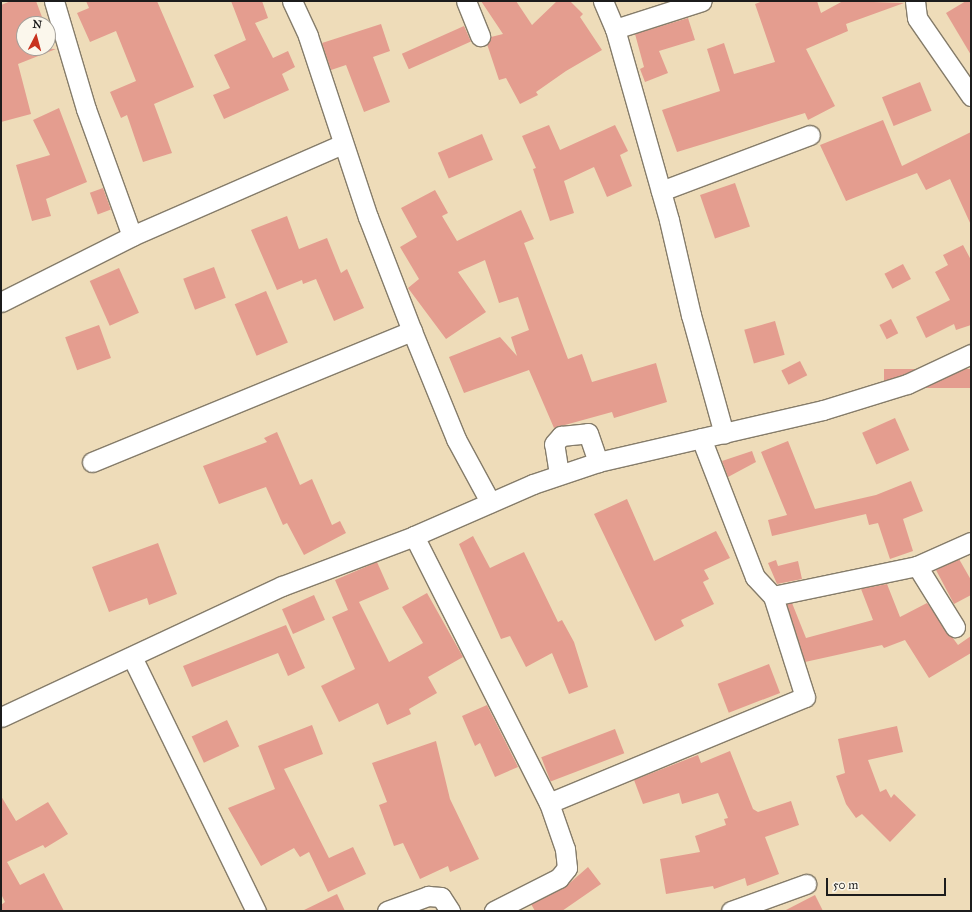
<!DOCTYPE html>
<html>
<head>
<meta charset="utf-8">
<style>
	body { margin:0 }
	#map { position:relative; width:972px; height:912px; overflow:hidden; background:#eedcb9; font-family:"IM FELL Great Primer",serif }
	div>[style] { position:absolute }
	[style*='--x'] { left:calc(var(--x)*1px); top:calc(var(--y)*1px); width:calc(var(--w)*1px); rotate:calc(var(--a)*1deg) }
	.building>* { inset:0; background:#e49d8f; transform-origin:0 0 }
	.roads { filter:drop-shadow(1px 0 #857c6a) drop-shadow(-1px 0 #857c6a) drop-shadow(0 1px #857c6a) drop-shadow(0 -1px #857c6a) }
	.minor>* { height:19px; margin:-9.5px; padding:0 9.5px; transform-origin:9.5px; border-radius:9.5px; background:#fff }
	span { translate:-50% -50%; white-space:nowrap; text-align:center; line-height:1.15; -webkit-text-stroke:4px #fbf7ec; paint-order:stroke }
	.frame { position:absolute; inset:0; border:2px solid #1c1c1c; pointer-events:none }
	.north { position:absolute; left:16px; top:16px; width:40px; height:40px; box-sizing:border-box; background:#fbf7ec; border:1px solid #a29f99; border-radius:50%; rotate:6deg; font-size:11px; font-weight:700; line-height:16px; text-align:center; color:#1c1c1c }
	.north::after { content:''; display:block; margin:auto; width:14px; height:18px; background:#c8321e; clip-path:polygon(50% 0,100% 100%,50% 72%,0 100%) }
	.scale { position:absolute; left:826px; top:878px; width:120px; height:18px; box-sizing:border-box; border:2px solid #1c1c1c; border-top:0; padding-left:5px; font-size:12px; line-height:14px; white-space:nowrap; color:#1c1c1c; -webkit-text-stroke:3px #fbf7ec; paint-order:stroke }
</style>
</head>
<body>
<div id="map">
	<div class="building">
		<i style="clip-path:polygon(11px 1px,36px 1px,42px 17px,24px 24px,24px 48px,56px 49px,18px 64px,31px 114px,1px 122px,1px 5px)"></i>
		<i style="clip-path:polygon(86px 1px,157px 1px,194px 87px,154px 104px,172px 153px,143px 162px,127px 115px,121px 118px,110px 92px,136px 81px,116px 31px,90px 42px,77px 13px,89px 8px)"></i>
		<i style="clip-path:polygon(231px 1px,262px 1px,268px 18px,255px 23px,273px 58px,288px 51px,295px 67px,282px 74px,289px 90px,224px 119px,213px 95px,230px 88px,214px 55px,246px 40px)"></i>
		<i style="clip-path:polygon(481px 1px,516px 1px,532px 25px,557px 1px,570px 1px,583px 14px,580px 17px,602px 50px,566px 71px,536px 92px,538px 95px,520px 104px,506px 78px,499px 80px,487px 44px,491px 37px,503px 34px)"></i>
		<i style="clip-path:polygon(763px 1px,817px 1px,821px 13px,843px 1px,904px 3px,846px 24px,848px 31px,806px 49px,835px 106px,808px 120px,805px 113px,677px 152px,662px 110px,720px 91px,707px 49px,724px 43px,734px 74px,775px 62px,755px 4px)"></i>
		<i style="clip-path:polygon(966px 1px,971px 1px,971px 55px,946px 13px)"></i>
		<i style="clip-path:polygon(688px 18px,695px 40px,659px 51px,668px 73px,645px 82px,640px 69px,644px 67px,635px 34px)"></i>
		<i style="clip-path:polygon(381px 24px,390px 51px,373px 57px,390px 102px,364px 112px,346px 65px,331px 70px,322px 43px)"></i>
		<i style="left:464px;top:26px;width:17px;height:68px;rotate:66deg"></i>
		<i style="left:920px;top:82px;width:31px;height:41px;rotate:68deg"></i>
		<i style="clip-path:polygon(59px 108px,87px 182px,46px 199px,51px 216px,32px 221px,16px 165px,50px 155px,33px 120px)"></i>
		<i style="clip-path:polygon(883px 120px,902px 166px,971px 132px,971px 225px,950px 179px,926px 190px,917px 173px,846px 201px,820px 145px)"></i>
		<i style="clip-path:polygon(549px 125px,560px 150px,615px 125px,628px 151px,620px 155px,632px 186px,607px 197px,594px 167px,564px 181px,574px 213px,550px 221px,533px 169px,536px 168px,522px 136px)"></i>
		<i style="left:482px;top:134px;width:28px;height:48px;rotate:67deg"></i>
		<i style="left:735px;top:183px;width:46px;height:37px;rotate:71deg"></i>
		<i style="left:103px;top:188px;width:23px;height:14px;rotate:70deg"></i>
		<i style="clip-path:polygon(435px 190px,448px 213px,442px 216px,457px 241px,521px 210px,534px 239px,524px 243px,568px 359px,582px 354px,592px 382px,656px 363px,667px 402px,614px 418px,612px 412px,554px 428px,529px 370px,464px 393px,449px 357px,500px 337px,517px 356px,511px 337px,529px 330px,518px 297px,499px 303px,485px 260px,458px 272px,486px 312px,446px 339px,408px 288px,419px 279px,400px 247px,417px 237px,401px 208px)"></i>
		<i style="clip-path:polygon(287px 216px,299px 249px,327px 238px,341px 273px,347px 269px,364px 308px,334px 321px,316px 279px,303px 284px,302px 280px,277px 290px,251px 230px)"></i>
		<i style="clip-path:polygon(963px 245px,971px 260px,971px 325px,956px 330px,954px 324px,926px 338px,916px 317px,950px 300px,935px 272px,948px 265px,943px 255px)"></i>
		<i style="left:903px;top:264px;width:17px;height:21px;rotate:62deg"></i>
		<i style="left:214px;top:267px;width:33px;height:33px;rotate:69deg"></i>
		<i style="left:119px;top:268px;width:49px;height:32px;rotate:66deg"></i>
		<i style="left:266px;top:291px;width:56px;height:34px;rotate:67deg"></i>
		<i style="left:891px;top:319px;width:16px;height:13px;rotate:63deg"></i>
		<i style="left:775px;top:321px;width:35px;height:32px;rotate:74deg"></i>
		<i style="left:99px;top:325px;width:35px;height:36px;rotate:70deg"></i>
		<i style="left:800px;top:361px;width:16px;height:21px;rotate:63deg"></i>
		<i style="left:971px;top:369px;width:19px;height:87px;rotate:90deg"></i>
		<i style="left:895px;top:418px;width:35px;height:36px;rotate:66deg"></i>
		<i style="clip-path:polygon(277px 432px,300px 485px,312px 479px,332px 525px,340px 521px,346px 533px,304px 555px,287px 523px,283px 525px,266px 487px,219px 504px,203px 466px,267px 442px,264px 438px)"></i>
		<i style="clip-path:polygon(788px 441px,815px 509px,876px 495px,911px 481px,923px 511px,903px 519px,913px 551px,890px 559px,878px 523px,869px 525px,866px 514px,772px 536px,768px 520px,787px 515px,761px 452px)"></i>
		<i style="clip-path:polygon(752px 451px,756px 462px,728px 477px,722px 461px)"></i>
		<i style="clip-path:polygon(627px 499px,654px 561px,716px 531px,730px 558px,704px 570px,709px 579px,703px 582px,714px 604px,681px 620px,684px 626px,655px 641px,594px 514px)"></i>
		<i style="clip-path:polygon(473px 536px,490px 568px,524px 552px,558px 622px,562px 620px,574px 642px,588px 687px,569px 694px,552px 653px,526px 667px,510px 636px,501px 639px,459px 544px)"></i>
		<i style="clip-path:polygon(158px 543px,177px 594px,149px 605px,147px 598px,109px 612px,92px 567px)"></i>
		<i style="clip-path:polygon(959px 559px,971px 580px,971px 595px,954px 604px,936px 570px)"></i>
		<i style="clip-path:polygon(776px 560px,778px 566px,798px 561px,802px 579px,777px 584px,768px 563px)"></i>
		<i style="clip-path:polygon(377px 562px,389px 589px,359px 602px,389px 662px,423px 643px,402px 607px,427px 593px,463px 657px,428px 677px,437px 693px,409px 709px,411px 714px,387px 725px,378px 703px,339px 722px,321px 686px,355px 669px,332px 617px,348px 610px,335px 580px)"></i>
		<i style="clip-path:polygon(887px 584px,900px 617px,927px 603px,958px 645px,971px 636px,971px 653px,929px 678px,905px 640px,884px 648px,882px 645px,805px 662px,787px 604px,792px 603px,806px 638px,873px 620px,861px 589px)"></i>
		<i style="left:314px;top:595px;width:27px;height:35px;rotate:66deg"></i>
		<i style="clip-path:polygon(286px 625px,305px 668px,288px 676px,278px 653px,192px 687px,183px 666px)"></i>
		<i style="left:769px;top:664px;width:31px;height:55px;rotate:69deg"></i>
		<i style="clip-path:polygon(487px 705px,518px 767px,495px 777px,480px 743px,475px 746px,462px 716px)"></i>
		<i style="left:227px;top:720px;width:29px;height:39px;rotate:65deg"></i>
		<i style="clip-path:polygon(312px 725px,323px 754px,284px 769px,329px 858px,353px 847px,366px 874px,328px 892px,309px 852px,300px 857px,294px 848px,261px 866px,228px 808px,275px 789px,258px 746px)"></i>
		<i style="clip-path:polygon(897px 726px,903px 752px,868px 760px,880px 792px,886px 789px,891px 798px,894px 794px,916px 815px,890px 842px,862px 814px,856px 818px,846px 804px,836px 776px,845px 773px,838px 739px)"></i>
		<i style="left:615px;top:729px;width:26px;height:79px;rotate:69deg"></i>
		<i style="clip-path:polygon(436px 741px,450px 799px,479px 859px,450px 872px,448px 866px,420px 879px,403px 843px,394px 846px,379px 805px,387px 802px,372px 763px)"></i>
		<i style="clip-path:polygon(730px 751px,753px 809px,758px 812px,791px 801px,799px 825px,765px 837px,779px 874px,747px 886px,745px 878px,714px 889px,713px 886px,666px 894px,660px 859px,700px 852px,695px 836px,726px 825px,724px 819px,728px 818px,718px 793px,682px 804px,679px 793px,643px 804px,634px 780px,698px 755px,701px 763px)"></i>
		<i style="clip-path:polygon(1px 796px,16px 821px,48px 802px,68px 834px,45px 848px,43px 845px,7px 862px,20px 885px,44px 873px,64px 911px,1px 911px,1px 905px,5px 902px,1px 894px)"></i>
		<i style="clip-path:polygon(588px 867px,601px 884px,562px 911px,535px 911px,531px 904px,564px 888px)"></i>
		<i style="clip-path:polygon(337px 894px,345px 911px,302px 911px)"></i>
		<i style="clip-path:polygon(815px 895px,823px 911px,784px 911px)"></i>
	</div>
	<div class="roads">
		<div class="minor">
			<i style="--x:54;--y:1;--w:113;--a:73.5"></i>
			<i style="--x:86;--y:109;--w:135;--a:70.1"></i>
			<i style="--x:132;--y:236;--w:230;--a:-23.6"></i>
			<i style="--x:292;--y:1;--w:38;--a:65"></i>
			<i style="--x:308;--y:36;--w:191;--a:71.7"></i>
			<i style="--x:368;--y:217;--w:122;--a:68.9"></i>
			<i style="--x:412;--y:331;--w:117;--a:67.8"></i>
			<i style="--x:456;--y:439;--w:72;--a:61.6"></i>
			<i style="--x:466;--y:1;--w:38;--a:68"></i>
			<i style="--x:603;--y:1;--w:30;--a:67"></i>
			<i style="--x:615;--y:29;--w:198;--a:74.2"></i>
			<i style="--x:669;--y:220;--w:98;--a:77"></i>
			<i style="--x:691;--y:315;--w:123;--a:74.5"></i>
			<i style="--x:915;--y:1;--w:17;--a:83"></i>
			<i style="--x:917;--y:18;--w:95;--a:55.3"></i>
			<i style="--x:615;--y:29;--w:91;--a:-17.8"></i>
			<i style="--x:661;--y:191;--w:159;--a:-20.6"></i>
			<i style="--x:1;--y:302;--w:147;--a:-26.7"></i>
			<i style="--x:701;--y:438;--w:149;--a:68.8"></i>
			<i style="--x:755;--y:577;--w:26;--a:47"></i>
			<i style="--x:773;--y:596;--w:147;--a:-11.8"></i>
			<i style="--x:917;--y:566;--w:72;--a:58.1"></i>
			<i style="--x:92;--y:462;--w:346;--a:-22.3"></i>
			<i style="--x:559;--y:474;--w:30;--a:-99"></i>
			<i style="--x:554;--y:444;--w:11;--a:-49"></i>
			<i style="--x:561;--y:436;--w:27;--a:-6"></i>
			<i style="--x:588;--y:433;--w:31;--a:71"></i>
			<i style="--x:414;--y:536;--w:299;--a:63.2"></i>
			<i style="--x:549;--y:803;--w:49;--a:70.8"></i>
			<i style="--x:565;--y:849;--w:19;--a:84"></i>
			<i style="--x:567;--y:868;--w:13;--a:129"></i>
			<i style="--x:559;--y:878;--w:73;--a:153.1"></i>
			<i style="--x:917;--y:566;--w:59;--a:-24"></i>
			<i style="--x:132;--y:657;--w:283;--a:64"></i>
			<i style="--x:1;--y:717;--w:310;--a:-25"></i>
			<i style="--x:282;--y:586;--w:141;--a:-20.7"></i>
			<i style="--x:414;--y:536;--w:130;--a:-23.6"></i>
			<i style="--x:533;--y:484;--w:69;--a:-18.7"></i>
			<i style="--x:598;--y:462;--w:231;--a:-13"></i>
			<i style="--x:823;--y:410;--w:88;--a:-17.2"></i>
			<i style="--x:907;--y:384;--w:71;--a:-25.1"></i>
			<i style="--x:549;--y:803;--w:277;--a:-22.5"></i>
			<i style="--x:805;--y:697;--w:106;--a:-107.6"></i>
			<i style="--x:387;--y:911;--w:44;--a:-20.1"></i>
			<i style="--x:428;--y:896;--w:13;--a:4"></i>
			<i style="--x:441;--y:897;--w:17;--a:57"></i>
			<i style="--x:731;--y:911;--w:80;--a:-19.8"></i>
		</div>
	</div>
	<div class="frame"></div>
	<div class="north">N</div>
	<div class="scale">50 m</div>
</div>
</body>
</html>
